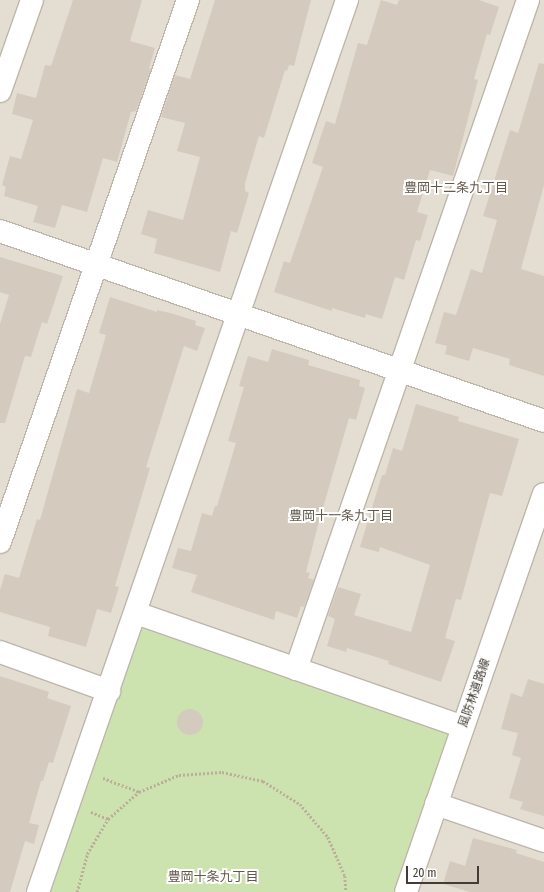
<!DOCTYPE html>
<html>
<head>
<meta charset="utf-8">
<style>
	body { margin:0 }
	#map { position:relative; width:544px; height:892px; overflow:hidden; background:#f1ece4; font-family:"Fira Sans Condensed","Noto Sans JP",sans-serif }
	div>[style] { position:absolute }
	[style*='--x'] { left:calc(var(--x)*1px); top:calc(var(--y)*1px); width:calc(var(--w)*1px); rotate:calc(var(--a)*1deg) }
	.residential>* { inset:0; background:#e4ded2; transform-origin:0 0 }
	.green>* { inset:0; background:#cde3af }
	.building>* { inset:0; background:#d4cabd }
	.round { border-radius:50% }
	.path>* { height:2.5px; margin-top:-1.25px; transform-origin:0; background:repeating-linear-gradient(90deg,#bcae99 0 2px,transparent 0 4px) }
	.roads { filter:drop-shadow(1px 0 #beb6aa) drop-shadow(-1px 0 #beb6aa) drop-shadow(0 1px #beb6aa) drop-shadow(0 -1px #beb6aa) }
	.minor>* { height:22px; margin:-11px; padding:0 11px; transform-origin:11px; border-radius:11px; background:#fff }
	span { translate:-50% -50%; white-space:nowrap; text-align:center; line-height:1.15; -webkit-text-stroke:4px #fff; paint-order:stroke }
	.street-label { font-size:12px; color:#423c34 }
	.neighbourhood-label { font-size:13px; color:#645a4c }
	.scale { position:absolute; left:406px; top:866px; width:73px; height:18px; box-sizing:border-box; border:2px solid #423c34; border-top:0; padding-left:5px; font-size:12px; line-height:14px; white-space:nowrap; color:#423c34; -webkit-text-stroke:3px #fff; paint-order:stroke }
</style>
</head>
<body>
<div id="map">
	<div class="residential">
		<i style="left:0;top:0;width:544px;height:892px"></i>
	</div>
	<div class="green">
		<i style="clip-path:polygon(136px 613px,463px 727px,406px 892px,38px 892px)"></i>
	</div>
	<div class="building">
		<i style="clip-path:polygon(73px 0,142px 0,130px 41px,155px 48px,149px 68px,151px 69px,136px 111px,131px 112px,117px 162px,103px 158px,87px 212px,62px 205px,55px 228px,33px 222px,38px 206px,4px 196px,6px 187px,2px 185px,10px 156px,21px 159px,33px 120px,12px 114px,17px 93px,36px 98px,45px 65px,51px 66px)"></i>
		<i style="clip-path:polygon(215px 0,311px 0,294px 66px,289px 65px,287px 71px,285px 70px,264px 138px,259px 136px,245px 183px,245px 191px,249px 193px,237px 233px,231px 231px,220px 272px,154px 253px,157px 239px,141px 234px,148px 210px,183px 220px,200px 157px,177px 151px,185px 123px,161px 117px,175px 75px,190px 79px)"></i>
		<i style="clip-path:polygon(381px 0,397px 5px,399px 0,479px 0,499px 7px,490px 35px,487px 34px,474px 79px,478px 80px,453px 176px,430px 170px,417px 212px,428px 215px,420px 241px,416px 240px,404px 280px,395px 277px,382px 319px,366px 314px,365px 318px,332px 308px,332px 311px,274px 292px,284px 261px,290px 263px,323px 167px,312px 163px,326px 121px,335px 124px,358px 43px,367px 45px)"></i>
		<i style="clip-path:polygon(539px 63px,544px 64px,544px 185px,521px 269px,544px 276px,544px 376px,509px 365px,510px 359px,473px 348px,469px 361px,445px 354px,447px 346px,435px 343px,444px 312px,456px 315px,471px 269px,482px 273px,497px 220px,483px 216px,510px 130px,518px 133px)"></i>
		<i style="clip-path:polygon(0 257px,63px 276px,47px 324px,42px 322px,31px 357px,25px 356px,5px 423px,0 423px,0 324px,9px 295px,0 292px)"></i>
		<i style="clip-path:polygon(110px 297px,157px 312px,157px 310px,170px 313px,196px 321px,195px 325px,205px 328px,197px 351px,184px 346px,146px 467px,150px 468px,115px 586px,119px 587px,111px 613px,97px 609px,86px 647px,48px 636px,50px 627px,0 612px,0 590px,5px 574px,19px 578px,37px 519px,40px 520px,77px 389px,89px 393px,106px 335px,99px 333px)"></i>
		<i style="clip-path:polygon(272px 349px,309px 360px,308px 365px,360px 380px,359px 386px,365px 388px,356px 420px,349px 418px,318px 525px,306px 572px,310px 573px,308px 578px,314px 580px,304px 607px,301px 606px,297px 618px,276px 611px,274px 620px,191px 592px,197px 575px,172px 568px,178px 548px,191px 551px,202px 513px,212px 516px,215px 506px,217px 506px,236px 443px,228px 441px,244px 387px,239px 386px,248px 356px,268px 362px)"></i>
		<i style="clip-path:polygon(416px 404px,459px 417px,458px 421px,519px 439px,502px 496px,490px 493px,461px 600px,456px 599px,445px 638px,455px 641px,441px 682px,388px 664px,389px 661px,347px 648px,346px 652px,327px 646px,335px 619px,328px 616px,338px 587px,361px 594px,354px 615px,411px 632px,430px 565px,380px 547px,379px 552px,360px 547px,382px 475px,385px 475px,393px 448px,402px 451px)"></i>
		<i style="clip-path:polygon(0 676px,49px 692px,47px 698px,71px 706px,53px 763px,49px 762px,43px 781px,41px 781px,29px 823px,39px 825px,34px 844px,25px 841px,10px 892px,0 892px)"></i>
		<i style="clip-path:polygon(528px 679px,544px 684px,544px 816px,520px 809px,523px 802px,509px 798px,521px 758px,512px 755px,518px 733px,501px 729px,511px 693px,522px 697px)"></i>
		<i class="round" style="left:177px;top:709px;width:26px;height:26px"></i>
		<i style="clip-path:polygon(473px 838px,517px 850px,516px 853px,544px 862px,544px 892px,470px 892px,443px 884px,450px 861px,465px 866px)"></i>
	</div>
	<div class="path">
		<i style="--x:103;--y:778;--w:39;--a:21"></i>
		<i style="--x:91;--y:812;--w:18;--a:22"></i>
		<i style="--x:77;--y:892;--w:39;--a:-75"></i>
		<i style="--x:87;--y:854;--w:41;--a:-59"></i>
		<i style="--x:108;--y:819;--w:41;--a:-41.1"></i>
		<i style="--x:139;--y:792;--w:43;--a:-23"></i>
		<i style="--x:179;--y:775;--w:43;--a:-4"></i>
		<i style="--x:222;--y:772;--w:42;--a:12.4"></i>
		<i style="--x:263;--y:781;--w:44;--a:31.9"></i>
		<i style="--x:300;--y:804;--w:43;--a:49.7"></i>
		<i style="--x:328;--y:837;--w:43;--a:66.4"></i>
		<i style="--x:345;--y:876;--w:16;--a:86"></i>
	</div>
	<div class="roads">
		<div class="minor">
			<i style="--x:0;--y:91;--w:96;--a:-70.6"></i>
			<i style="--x:0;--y:231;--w:576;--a:19.25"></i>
			<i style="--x:0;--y:542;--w:574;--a:-70.87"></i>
			<i style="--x:136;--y:613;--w:346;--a:19.2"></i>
			<i style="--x:0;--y:652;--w:116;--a:19.7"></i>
			<i style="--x:296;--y:669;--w:708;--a:-70.87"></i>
			<i style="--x:436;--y:804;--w:114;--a:18.9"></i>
			<i style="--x:38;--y:892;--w:944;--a:-70.89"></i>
			<i style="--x:406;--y:892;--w:421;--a:-70.9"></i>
		</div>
	</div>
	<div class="street-label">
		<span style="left:475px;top:693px;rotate:-71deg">風防林道路線</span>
	</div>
	<div class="neighbourhood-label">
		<span style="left:456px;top:188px">豊岡十二条九丁目</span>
		<span style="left:341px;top:516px">豊岡十一条九丁目</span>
		<span style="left:213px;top:877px">豊岡十条九丁目</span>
	</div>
	<div class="scale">20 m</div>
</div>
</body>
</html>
